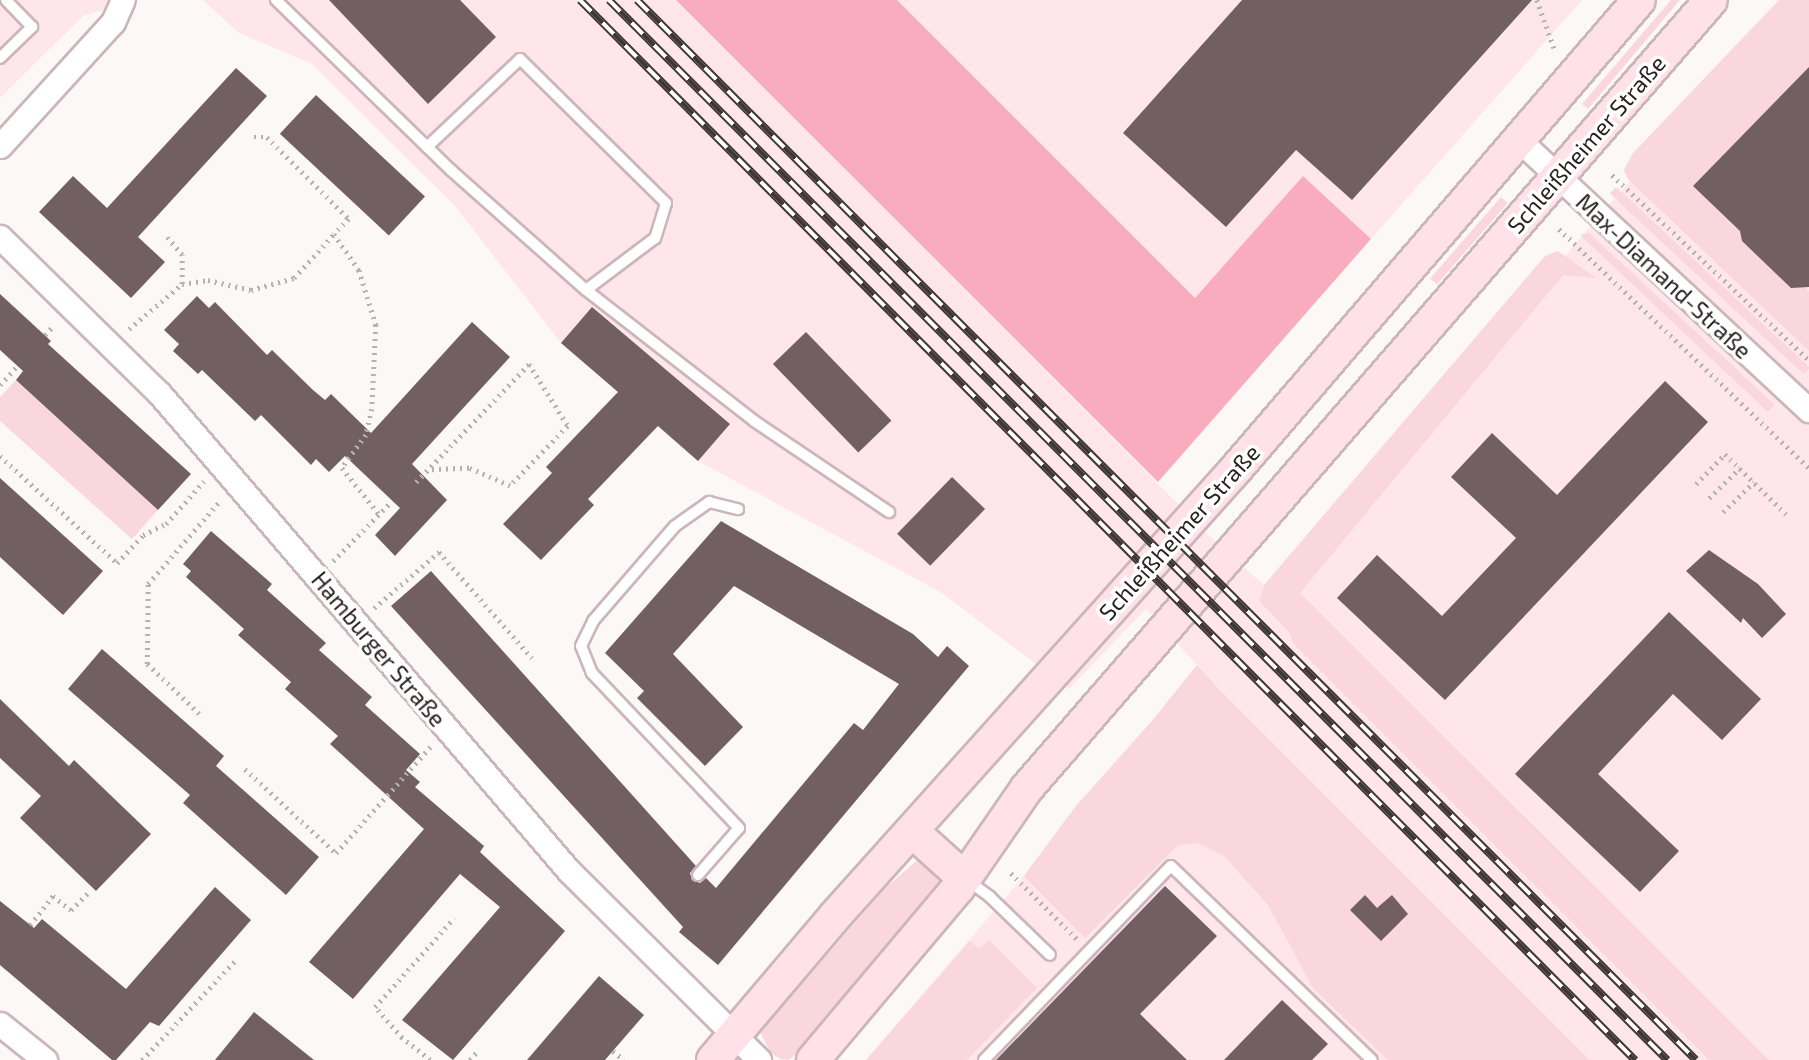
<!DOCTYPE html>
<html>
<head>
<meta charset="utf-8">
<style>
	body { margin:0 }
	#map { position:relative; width:1809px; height:1060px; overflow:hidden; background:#fcf8f8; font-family:"Exo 2",sans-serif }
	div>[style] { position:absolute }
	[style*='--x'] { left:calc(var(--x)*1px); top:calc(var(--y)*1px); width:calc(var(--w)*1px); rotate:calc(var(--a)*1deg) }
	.built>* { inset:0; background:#ffe6ea }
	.green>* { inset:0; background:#fad6dd; transform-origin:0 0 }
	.forest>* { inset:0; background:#f9acbd }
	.building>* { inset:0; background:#725f63; transform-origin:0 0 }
	.path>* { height:4.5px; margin-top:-2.25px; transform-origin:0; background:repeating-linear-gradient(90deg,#b7b2b2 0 2px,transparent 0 7px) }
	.roads { filter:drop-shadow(2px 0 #cbb6ba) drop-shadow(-2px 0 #cbb6ba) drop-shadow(0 2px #cbb6ba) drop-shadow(0 -2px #cbb6ba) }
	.service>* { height:10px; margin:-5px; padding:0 5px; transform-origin:5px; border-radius:5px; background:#fff }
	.minor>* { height:23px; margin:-11.5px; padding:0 11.5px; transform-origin:11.5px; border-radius:11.5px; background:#fff }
	.secondary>* { height:32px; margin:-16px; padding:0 16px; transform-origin:16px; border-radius:16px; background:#ffe1e8 }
	.rail>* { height:8px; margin-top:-4px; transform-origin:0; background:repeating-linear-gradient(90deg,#fff 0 16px,#3e3637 0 32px); box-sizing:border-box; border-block:2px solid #3e3637 }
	span { translate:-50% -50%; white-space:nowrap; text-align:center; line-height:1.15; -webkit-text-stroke:7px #fff; paint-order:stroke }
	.street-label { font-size:23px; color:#282021 }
</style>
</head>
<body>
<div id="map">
	<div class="built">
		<i style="clip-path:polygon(0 0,137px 0,83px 16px,0 98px)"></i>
		<i style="clip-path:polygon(203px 0,676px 0,1209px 535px,1264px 585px,1259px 601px,1289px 632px,1293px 643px,1709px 1060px,1590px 1060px,1216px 686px,1146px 609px,1069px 689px,942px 593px,698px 461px,561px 343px,455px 206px,312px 64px,239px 33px)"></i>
		<i style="clip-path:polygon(897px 0,1582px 0,1371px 239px,1303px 176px,1195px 298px)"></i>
		<i style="clip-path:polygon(1787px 0,1809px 0,1809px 1060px,1769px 1060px,1285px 579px)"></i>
		<i style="clip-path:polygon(1151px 722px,1486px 1060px,866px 1060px,1024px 876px,1076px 806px)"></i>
	</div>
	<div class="green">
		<i style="clip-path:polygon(1671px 0,1680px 0,1588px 109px,1582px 104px)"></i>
		<i style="clip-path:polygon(1779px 0,1809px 0,1809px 67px,1693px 186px,1740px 231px,1791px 287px,1805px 287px,1809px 292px,1809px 351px,1628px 179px,1624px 170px,1633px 153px)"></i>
		<i style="left:1616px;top:187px;width:265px;height:9px;rotate:43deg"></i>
		<i style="left:1501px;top:197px;width:9px;height:108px;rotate:41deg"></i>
		<i style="clip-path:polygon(1589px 233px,1775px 405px,1768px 412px,1580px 235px)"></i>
		<i style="clip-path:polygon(1558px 251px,1596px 278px,1563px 275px,1300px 593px,1769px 1060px,1709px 1060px,1293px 643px,1289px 632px,1259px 601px,1264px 585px,1545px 256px)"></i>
		<i style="clip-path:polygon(16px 380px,158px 510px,132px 539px,0 421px,0 397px)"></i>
		<i style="clip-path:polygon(1197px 665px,1216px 686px,1590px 1060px,1388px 1060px,1313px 988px,1268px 905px,1224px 856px,1198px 843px,1178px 845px,1085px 938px,1024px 876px,1076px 806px,1151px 722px)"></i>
		<i style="clip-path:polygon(921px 857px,940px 874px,938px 884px,918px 912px,794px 1056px,788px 1060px,780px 1059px,770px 1052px,760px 1032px,885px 888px)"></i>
		<i style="clip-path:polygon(989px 940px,1037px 988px,967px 1060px,866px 1060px,970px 941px,979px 949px)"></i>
	</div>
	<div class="forest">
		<i style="clip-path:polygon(676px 0,897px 0,1195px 298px,1303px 176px,1371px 239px,1158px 482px)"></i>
	</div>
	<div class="building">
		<i style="clip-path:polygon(329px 0,460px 0,496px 37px,428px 104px)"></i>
		<i style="clip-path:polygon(1242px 0,1532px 0,1352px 200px,1296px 150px,1226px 227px,1123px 133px)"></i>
		<i style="clip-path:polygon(1809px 67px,1809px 287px,1791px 288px,1742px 241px,1740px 231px,1693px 186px)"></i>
		<i style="clip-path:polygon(236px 68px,267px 96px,138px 237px,165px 262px,131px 298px,39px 212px,73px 176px,107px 208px)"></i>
		<i style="left:316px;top:95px;width:149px;height:53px;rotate:43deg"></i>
		<i style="clip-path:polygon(0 294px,51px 341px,48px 344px,191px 474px,158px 510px,16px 380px,23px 371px,0 350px)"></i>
		<i style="clip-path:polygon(197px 296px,209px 308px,215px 302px,267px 355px,272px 350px,313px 390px,325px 400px,331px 394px,371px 433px,472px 322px,510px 357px,412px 464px,447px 500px,395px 556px,375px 535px,400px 508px,345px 456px,329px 472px,316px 459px,311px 465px,261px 415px,255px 421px,202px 370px,198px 374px,173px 351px,179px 344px,164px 330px)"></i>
		<i style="clip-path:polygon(592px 307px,730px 424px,698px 461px,658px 426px,588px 499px,594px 505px,541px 560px,503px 524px,552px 473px,546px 467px,618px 392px,561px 343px)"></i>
		<i style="left:806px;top:332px;width:123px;height:46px;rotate:46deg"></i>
		<i style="clip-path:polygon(1665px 381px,1708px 422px,1445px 700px,1337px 598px,1377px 555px,1442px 616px,1516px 538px,1451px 477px,1492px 433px,1557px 495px)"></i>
		<i style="left:952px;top:477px;width:46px;height:79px;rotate:44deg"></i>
		<i style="clip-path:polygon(0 478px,103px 571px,63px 615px,0 557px)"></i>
		<i style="clip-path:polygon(721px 521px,913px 634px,938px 657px,947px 646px,969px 666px,718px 965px,679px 932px,683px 927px,391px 606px,431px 571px,696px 866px,690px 873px,692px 880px,700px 883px,706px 878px,716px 888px,854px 723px,863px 730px,899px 684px,734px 586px,673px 654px,743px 727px,705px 766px,637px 698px,644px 691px,605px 653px)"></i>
		<i style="clip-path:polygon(211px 531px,272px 584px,267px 590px,326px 643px,319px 650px,372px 697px,365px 705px,420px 754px,406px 770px,420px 782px,415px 787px,484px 846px,480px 852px,565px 931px,453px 1060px,402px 1020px,500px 907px,460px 874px,353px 999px,309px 962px,424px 829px,330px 744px,338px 736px,285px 689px,291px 682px,238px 635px,244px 629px,186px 577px,191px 571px,183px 564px)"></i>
		<i style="clip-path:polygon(1709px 550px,1758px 584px,1786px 614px,1762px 638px,1743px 618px,1741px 623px,1686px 571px)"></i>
		<i style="clip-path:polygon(1669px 612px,1761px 699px,1722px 740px,1673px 694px,1598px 774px,1679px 851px,1640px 892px,1515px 774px)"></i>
		<i style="clip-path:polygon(102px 649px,224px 756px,216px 766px,319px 857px,286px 895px,183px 803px,190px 795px,68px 689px)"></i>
		<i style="clip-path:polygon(0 699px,69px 766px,74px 760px,151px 834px,96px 891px,20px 818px,41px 796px,0 758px)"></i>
		<i style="clip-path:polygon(1165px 886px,1217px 936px,1140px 1014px,1187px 1060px,996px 1060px)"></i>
		<i style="clip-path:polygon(215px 887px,251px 920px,159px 1026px,150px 1022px,116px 1060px,112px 1060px,0 965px,0 901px,34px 928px,42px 919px,126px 989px)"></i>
		<i style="clip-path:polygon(1365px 895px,1377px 908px,1392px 895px,1408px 914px,1381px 941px,1350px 910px)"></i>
		<i style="clip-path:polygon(599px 976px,644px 1015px,605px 1060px,527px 1060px)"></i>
		<i style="clip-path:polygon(1282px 1000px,1328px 1044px,1312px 1060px,1224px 1060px)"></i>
		<i style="clip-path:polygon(254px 1012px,314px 1060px,215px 1060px)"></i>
	</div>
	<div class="path">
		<i style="--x:1537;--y:0;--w:51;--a:70.5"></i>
		<i style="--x:254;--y:137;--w:13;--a:0"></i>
		<i style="--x:267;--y:137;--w:116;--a:45"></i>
		<i style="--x:349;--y:219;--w:21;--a:135"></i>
		<i style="--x:334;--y:234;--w:44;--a:55.2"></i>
		<i style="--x:359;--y:270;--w:58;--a:72.8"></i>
		<i style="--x:376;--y:325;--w:84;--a:92.7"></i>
		<i style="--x:372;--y:409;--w:27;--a:103"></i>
		<i style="--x:366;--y:435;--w:41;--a:126"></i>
		<i style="--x:342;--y:468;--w:59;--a:51.2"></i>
		<i style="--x:1612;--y:175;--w:270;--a:43.2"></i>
		<i style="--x:1559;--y:229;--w:346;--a:43.7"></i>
		<i style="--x:182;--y:284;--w:26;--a:-9"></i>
		<i style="--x:208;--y:280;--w:44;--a:13.1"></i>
		<i style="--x:251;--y:290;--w:45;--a:-15.6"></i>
		<i style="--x:294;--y:278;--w:59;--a:-47.7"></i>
		<i style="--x:129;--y:329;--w:70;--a:-40.3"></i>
		<i style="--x:182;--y:284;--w:29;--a:-90"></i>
		<i style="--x:182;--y:255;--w:26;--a:-130"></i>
		<i style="--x:45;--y:335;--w:13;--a:-48"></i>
		<i style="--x:0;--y:385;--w:25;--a:-48"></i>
		<i style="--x:0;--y:456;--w:159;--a:42.4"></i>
		<i style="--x:117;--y:563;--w:38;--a:-47"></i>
		<i style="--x:143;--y:535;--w:25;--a:-26"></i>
		<i style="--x:166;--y:524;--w:57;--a:-48.5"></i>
		<i style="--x:416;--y:482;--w:163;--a:-46.2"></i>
		<i style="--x:529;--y:364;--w:73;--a:57.8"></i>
		<i style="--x:568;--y:426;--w:83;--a:134"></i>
		<i style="--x:510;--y:486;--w:45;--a:-156.3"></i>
		<i style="--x:469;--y:468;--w:42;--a:177.3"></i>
		<i style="--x:1696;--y:484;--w:42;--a:-46"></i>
		<i style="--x:1725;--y:454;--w:86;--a:44.5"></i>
		<i style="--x:1709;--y:498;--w:43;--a:-44.1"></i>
		<i style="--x:1723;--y:512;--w:43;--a:-44.1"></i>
		<i style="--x:333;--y:561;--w:84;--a:-45.5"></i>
		<i style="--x:374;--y:608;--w:86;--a:-40.7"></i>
		<i style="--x:439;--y:552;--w:141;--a:48.7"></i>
		<i style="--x:199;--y:714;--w:72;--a:-136.1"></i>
		<i style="--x:147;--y:664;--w:80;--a:-89.3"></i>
		<i style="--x:148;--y:584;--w:110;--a:-49.1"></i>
		<i style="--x:245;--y:769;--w:124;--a:42.7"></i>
		<i style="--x:336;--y:853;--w:142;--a:-48.4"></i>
		<i style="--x:1011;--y:873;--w:93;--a:45"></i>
		<i style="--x:30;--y:925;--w:37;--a:-52"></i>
		<i style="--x:53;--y:896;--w:23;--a:38"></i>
		<i style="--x:71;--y:910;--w:27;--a:-45"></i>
		<i style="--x:613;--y:1051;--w:14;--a:39"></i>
		<i style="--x:142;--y:1060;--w:136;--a:-46.8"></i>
		<i style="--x:430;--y:1060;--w:36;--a:-142"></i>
		<i style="--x:402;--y:1038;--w:41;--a:-131.1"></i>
		<i style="--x:375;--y:1007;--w:119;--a:-48.4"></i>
		<i style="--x:470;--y:1060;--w:13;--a:-51"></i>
	</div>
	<div class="roads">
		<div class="service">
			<i style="--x:276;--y:0;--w:245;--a:44.2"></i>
			<i style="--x:452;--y:171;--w:179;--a:41.6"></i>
			<i style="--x:586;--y:290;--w:213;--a:37.9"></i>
			<i style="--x:754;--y:421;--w:163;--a:34"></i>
			<i style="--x:0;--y:58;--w:45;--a:-44.1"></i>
			<i style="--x:32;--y:27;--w:37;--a:-134"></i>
			<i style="--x:427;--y:147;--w:128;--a:-43.4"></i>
			<i style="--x:520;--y:59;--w:205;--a:44.6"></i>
			<i style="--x:666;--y:203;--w:37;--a:107"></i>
			<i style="--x:655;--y:238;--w:86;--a:143"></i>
			<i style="--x:698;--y:875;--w:62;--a:-48.9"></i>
			<i style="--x:739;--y:828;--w:214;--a:-133.5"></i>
			<i style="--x:592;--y:673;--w:29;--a:-112"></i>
			<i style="--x:581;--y:646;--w:28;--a:-64"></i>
			<i style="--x:593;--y:621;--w:125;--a:-49.2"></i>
			<i style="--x:675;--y:526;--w:42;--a:-35.2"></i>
			<i style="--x:709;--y:502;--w:30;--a:14"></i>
			<i style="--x:967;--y:880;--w:29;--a:36"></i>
			<i style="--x:990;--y:897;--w:83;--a:44"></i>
			<i style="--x:984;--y:1060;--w:269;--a:-46.1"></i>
			<i style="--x:1171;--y:866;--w:279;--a:44"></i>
		</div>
		<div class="minor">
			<i style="--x:1519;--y:140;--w:396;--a:43"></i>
			<i style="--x:0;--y:146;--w:168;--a:-47.7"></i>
			<i style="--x:113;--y:22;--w:24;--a:-66"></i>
			<i style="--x:0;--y:237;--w:223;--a:44.5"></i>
			<i style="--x:159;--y:393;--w:630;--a:49.38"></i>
			<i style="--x:569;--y:871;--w:268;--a:44.8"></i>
			<i style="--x:0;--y:1024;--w:58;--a:38.7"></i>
		</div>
		<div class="secondary">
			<i style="--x:912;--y:831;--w:70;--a:42.1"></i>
			<i style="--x:713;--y:1060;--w:189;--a:-49.7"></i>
			<i style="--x:835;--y:916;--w:601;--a:-48.1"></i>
			<i style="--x:1236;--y:469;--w:618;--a:-49.33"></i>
			<i style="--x:813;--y:1060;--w:225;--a:-49.9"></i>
			<i style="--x:958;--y:888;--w:121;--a:-55.4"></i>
			<i style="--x:1027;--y:788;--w:1043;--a:-49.04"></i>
		</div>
	</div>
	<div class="rail">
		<i style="--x:580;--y:0;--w:1496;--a:45.14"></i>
		<i style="--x:609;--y:0;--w:1498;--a:45.05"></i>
		<i style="--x:637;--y:0;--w:1498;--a:45.03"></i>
	</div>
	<div class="street-label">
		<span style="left:1586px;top:144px;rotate:-49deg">Schleißheimer Straße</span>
		<span style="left:1664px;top:276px;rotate:43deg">Max-Diamand-Straße</span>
		<span style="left:1179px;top:532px;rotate:-48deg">Schleißheimer Straße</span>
		<span style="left:379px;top:649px;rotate:50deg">Hamburger Straße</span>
	</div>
</div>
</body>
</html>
